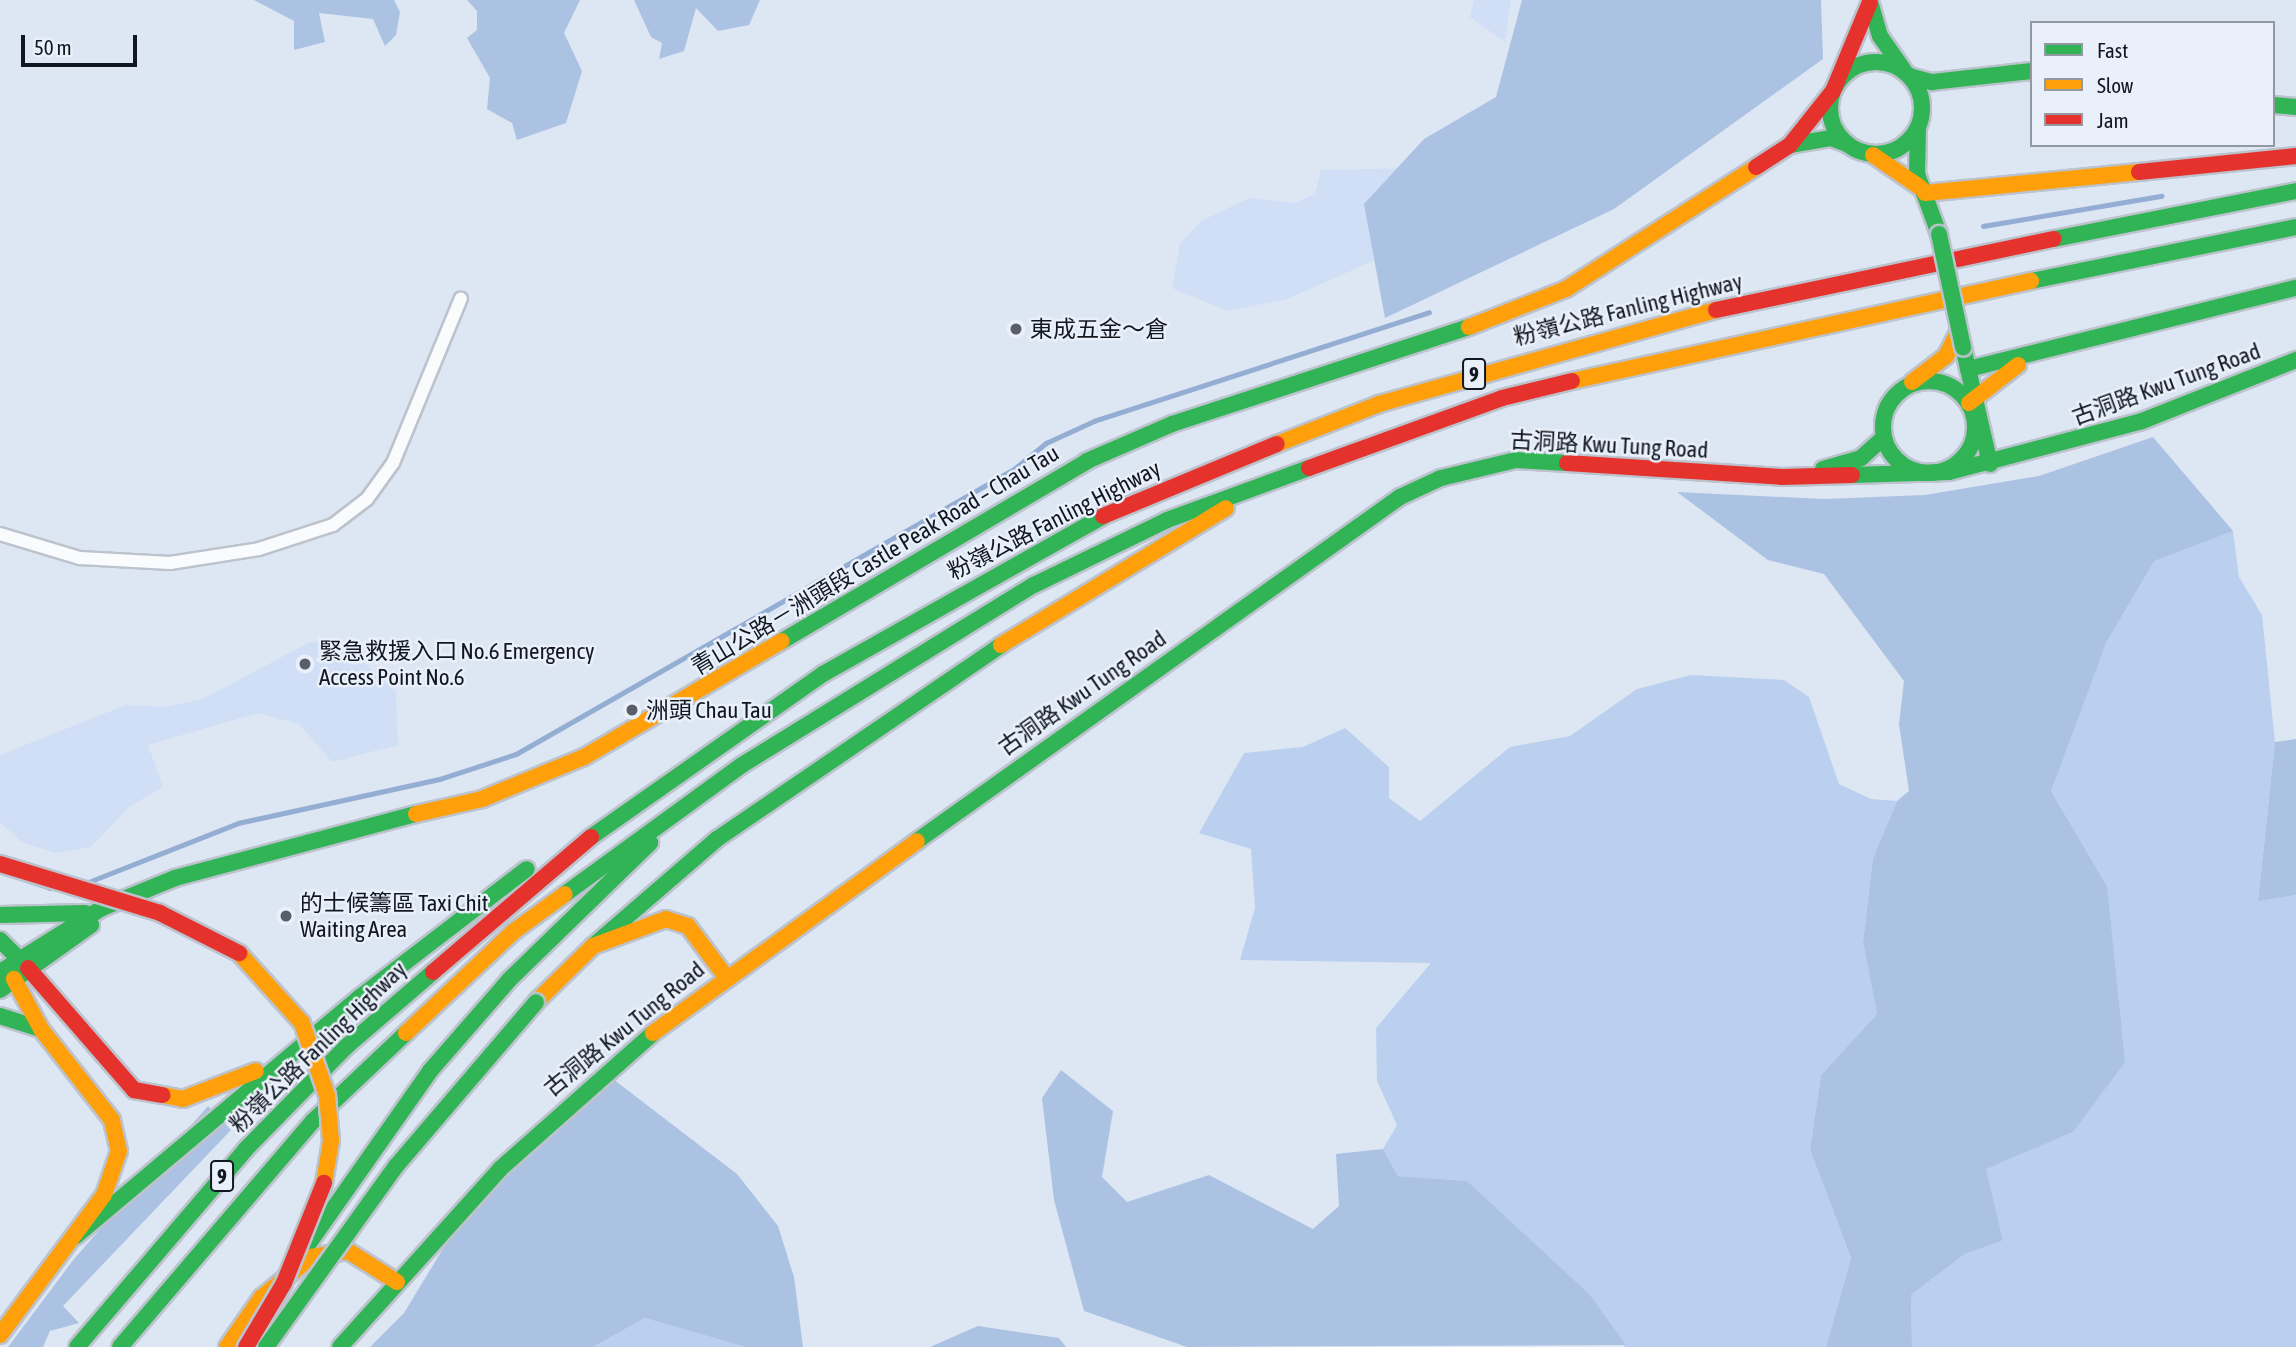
<!DOCTYPE html>
<html>
<head>
<meta charset="utf-8">
<style>
	body { margin:0 }
	#map { position:relative; width:2296px; height:1347px; overflow:hidden; background:#dde6f3; font-family:"Asap Condensed","Noto Sans SC",sans-serif }
	div>[style] { position:absolute }
	[style*='--x'] { left:calc(var(--x)*1px); top:calc(var(--y)*1px); width:calc(var(--w)*1px); rotate:calc(var(--a)*1deg) }
	.built>* { inset:0; background:#d0dff6 }
	.green>* { inset:0; background:#bbd0ef }
	.forest>* { inset:0; background:#acc2e3 }
	.stream>* { height:4.5px; margin:-2.25px; padding:0 2.25px; transform-origin:2.25px; border-radius:2.25px; background:#94add3 }
	.roads { filter:drop-shadow(2px 0 #bcc3cd) drop-shadow(-2px 0 #bcc3cd) drop-shadow(0 2px #bcc3cd) drop-shadow(0 -2px #bcc3cd) }
	.street>* { height:12px; margin:-6px; padding:0 6px; transform-origin:6px; border-radius:6px; background:#fafbfd }
	.fast>* { height:16px; margin:-8px; padding:0 8px; transform-origin:8px; border-radius:8px; background:#30b455 }
	.fast>.ring { margin:-8px; padding:0; box-sizing:content-box; background:none; border:16px solid #30b455; border-radius:50% }
	.slow>* { height:16px; margin:-8px; padding:0 8px; transform-origin:8px; border-radius:8px; background:#ff9f0a }
	.jam>* { height:16px; margin:-8px; padding:0 8px; transform-origin:8px; border-radius:8px; background:#e5322d }
	.bridges { filter:drop-shadow(2px 0 #bcc3cd) drop-shadow(-2px 0 #bcc3cd) drop-shadow(0 2px #bcc3cd) drop-shadow(0 -2px #bcc3cd) }
	.fast-bridge>* { height:16px; margin:-8px; padding:0 8px; transform-origin:8px; border-radius:8px; background:#30b455 }
	.slow-bridge>* { height:16px; margin:-8px; padding:0 8px; transform-origin:8px; border-radius:8px; background:#ff9f0a }
	.jam-bridge>* { height:16px; margin:-8px; padding:0 8px; transform-origin:8px; border-radius:8px; background:#e5322d }
	.dots>* { width:19px; height:19px; translate:-50% -50%; box-sizing:border-box; border:4px solid #eaf0fa; border-radius:50% }
	span { translate:-50% -50%; white-space:nowrap; text-align:center; line-height:1.15; -webkit-text-stroke:5px #eaf0fa; paint-order:stroke }
	.shield-label span { padding:2px 5px; background:#eaf0fa; border:2px solid; border-radius:5px; -webkit-text-stroke-width:0 }
	.shield-label { font-size:21px; color:#111720; font-weight:700 }
	.street-label { font-size:23px; color:#111720 }
	.poi-label { font-size:23px; color:#111720 }
	.left { translate:0 -50%; text-align:left }
	.legend { position:absolute; left:2030px; top:21px; width:245px; height:126px; box-sizing:border-box; background:#eaf0fa; border:2px solid #9399a3; margin:0; padding:9px 12px; list-style:none; font-size:21px; color:#111720 }
	.legend li { display:flex; align-items:center; gap:14px; height:35px }
	.legend b { width:35px; border:2px solid #9399a3 }
	.scale { position:absolute; left:21px; top:35px; width:116px; height:32px; box-sizing:border-box; border:4px solid #111720; border-top:0; padding-left:9px; font-size:21px; line-height:24px; white-space:nowrap; color:#111720; -webkit-text-stroke:5px #eaf0fa; paint-order:stroke }
</style>
</head>
<body>
<div id="map">
	<div class="built">
		<i style="clip-path:polygon(1474px 0,1511px 0,1505px 42px,1470px 17px)"></i>
		<i style="clip-path:polygon(1421px 168px,1400px 249px,1287px 299px,1227px 311px,1172px 288px,1180px 244px,1201px 221px,1249px 198px,1295px 203px,1315px 194px,1321px 170px)"></i>
		<i style="clip-path:polygon(310px 642px,343px 643px,396px 692px,398px 745px,332px 762px,299px 724px,258px 713px,148px 745px,163px 787px,129px 807px,91px 847px,57px 853px,23px 843px,0 822px,0 755px,126px 705px,166px 707px,203px 699px)"></i>
	</div>
	<div class="green">
		<i style="clip-path:polygon(2233px 531px,2239px 577px,2262px 615px,2275px 742px,2258px 900px,2296px 895px,2296px 1347px,1912px 1347px,1911px 1295px,1965px 1254px,2003px 1239px,1985px 1169px,2073px 1132px,2107px 886px,2051px 791px,2068px 734px,2106px 643px,2154px 560px)"></i>
		<i style="clip-path:polygon(1691px 675px,1784px 680px,1809px 697px,1839px 784px,1871px 799px,1897px 801px,1873px 858px,1863px 942px,1877px 1014px,1821px 1075px,1810px 1150px,1851px 1258px,1826px 1347px,1625px 1347px,1467px 1181px,1398px 1176px,1383px 1149px,1397px 1125px,1377px 1081px,1376px 1028px,1431px 963px,1240px 960px,1255px 908px,1251px 849px,1199px 833px,1244px 753px,1303px 747px,1345px 728px,1389px 767px,1389px 798px,1420px 821px,1510px 747px,1570px 736px,1637px 689px)"></i>
		<i style="clip-path:polygon(645px 1318px,745px 1347px,593px 1347px)"></i>
	</div>
	<div class="forest">
		<i style="clip-path:polygon(254px 0,394px 0,400px 12px,396px 35px,385px 46px,373px 19px,319px 13px,325px 42px,294px 50px,294px 21px)"></i>
		<i style="clip-path:polygon(467px 0,580px 0,564px 33px,582px 71px,566px 123px,517px 140px,512px 123px,487px 109px,490px 78px,467px 38px,477px 30px,477px 11px)"></i>
		<i style="clip-path:polygon(634px 0,760px 0,749px 25px,718px 31px,696px 8px,684px 51px,659px 59px,662px 43px,651px 37px)"></i>
		<i style="clip-path:polygon(1522px 0,1821px 0,1823px 59px,1614px 209px,1385px 318px,1364px 204px,1424px 139px,1496px 97px)"></i>
		<i style="clip-path:polygon(2153px 437px,2233px 531px,2154px 561px,2106px 643px,2051px 791px,2107px 886px,2125px 1062px,2073px 1132px,1986px 1169px,2003px 1240px,1965px 1254px,1911px 1295px,1912px 1347px,1826px 1347px,1851px 1258px,1810px 1150px,1821px 1075px,1877px 1014px,1863px 942px,1873px 858px,1897px 801px,1909px 791px,1899px 724px,1904px 681px,1824px 574px,1768px 560px,1677px 492px,1824px 499px,1925px 495px,2039px 476px)"></i>
		<i style="clip-path:polygon(2296px 739px,2296px 895px,2258px 901px,2275px 742px)"></i>
		<i style="clip-path:polygon(1061px 1070px,1113px 1111px,1102px 1177px,1127px 1202px,1209px 1175px,1313px 1229px,1339px 1206px,1336px 1154px,1383px 1149px,1398px 1176px,1467px 1181px,1589px 1294px,1626px 1345px,1187px 1347px,1084px 1311px,1054px 1200px,1042px 1098px)"></i>
		<i style="clip-path:polygon(609px 1076px,737px 1174px,778px 1226px,794px 1277px,803px 1347px,745px 1347px,645px 1318px,593px 1347px,370px 1347px,404px 1313px,444px 1247px,543px 1129px)"></i>
		<i style="clip-path:polygon(208px 1106px,231px 1130px,63px 1306px,79px 1323px,50px 1331px,43px 1347px,8px 1347px,74px 1259px)"></i>
		<i style="clip-path:polygon(978px 1326px,1059px 1338px,1066px 1347px,930px 1347px)"></i>
	</div>
	<div class="stream">
		<i style="--x:1983;--y:226;--w:181;--a:-9.6"></i>
		<i style="--x:6;--y:873;--w:46;--a:18.8"></i>
		<i style="--x:86;--y:883;--w:163;--a:-21.5"></i>
		<i style="--x:238;--y:823;--w:207;--a:-12.3"></i>
		<i style="--x:440;--y:779;--w:80;--a:-18.2"></i>
		<i style="--x:516;--y:754;--w:574;--a:-29.78"></i>
		<i style="--x:1014;--y:469;--w:41;--a:-39.1"></i>
		<i style="--x:1046;--y:443;--w:53;--a:-24.6"></i>
		<i style="--x:1094;--y:421;--w:352;--a:-18"></i>
	</div>
	<div class="roads">
		<div class="street">
			<i style="--x:0;--y:534;--w:84;--a:16.7"></i>
			<i style="--x:80;--y:558;--w:90;--a:3.2"></i>
			<i style="--x:170;--y:563;--w:90;--a:-8.9"></i>
			<i style="--x:259;--y:549;--w:78;--a:-18"></i>
			<i style="--x:333;--y:525;--w:43;--a:-37.4"></i>
			<i style="--x:367;--y:499;--w:44;--a:-54.2"></i>
			<i style="--x:393;--y:463;--w:178;--a:-67.6"></i>
		</div>
		<div class="fast">
			<i style="--x:1871;--y:5;--w:32;--a:74"></i>
			<i style="--x:1880;--y:36;--w:40;--a:55.1"></i>
			<i class="ring" style="left:1830px;top:62px;width:76px;height:76px"></i>
			<i style="--x:1909;--y:76;--w:24;--a:15"></i>
			<i style="--x:1932;--y:82;--w:101;--a:-6.3"></i>
			<i style="--x:2273;--y:105;--w:23;--a:5"></i>
			<i style="--x:1918;--y:127;--w:47;--a:91.2"></i>
			<i style="--x:1917;--y:174;--w:64;--a:69.9"></i>
			<i style="--x:1790;--y:145;--w:42;--a:-9.7"></i>
			<i style="--x:1831;--y:138;--w:17;--a:21"></i>
			<i style="--x:2054;--y:239;--w:247;--a:-11.2"></i>
			<i style="--x:2031;--y:281;--w:270;--a:-11.5"></i>
			<i style="--x:1963;--y:347;--w:120;--a:77"></i>
			<i style="--x:1968;--y:369;--w:338;--a:-13.9"></i>
			<i class="ring" style="left:1883px;top:381px;width:76px;height:76px"></i>
			<i style="--x:1823;--y:469;--w:40;--a:-16"></i>
			<i style="--x:1861;--y:458;--w:30;--a:-42"></i>
			<i style="--x:1852;--y:475;--w:97;--a:-1.8"></i>
			<i style="--x:1949;--y:472;--w:200;--a:-14.8"></i>
			<i style="--x:2142;--y:421;--w:166;--a:-21.6"></i>
			<i style="--x:782;--y:641;--w:354;--a:-30.5"></i>
			<i style="--x:1087;--y:461;--w:93;--a:-23.5"></i>
			<i style="--x:1172;--y:424;--w:312;--a:-18.1"></i>
			<i style="--x:591;--y:837;--w:284;--a:-35.1"></i>
			<i style="--x:823;--y:674;--w:322;--a:-29.4"></i>
			<i style="--x:917;--y:841;--w:593;--a:-35.46"></i>
			<i style="--x:1400;--y:497;--w:45;--a:-24.9"></i>
			<i style="--x:1441;--y:478;--w:77;--a:-13.5"></i>
			<i style="--x:1516;--y:460;--w:51;--a:3.4"></i>
			<i style="--x:565;--y:894;--w:219;--a:-36.1"></i>
			<i style="--x:742;--y:765;--w:343;--a:-31.7"></i>
			<i style="--x:1034;--y:585;--w:148;--a:-26"></i>
			<i style="--x:1167;--y:520;--w:151;--a:-20.1"></i>
			<i style="--x:0;--y:915;--w:85;--a:-1.3"></i>
			<i style="--x:0;--y:940;--w:37;--a:45"></i>
			<i style="--x:593;--y:946;--w:164;--a:-40.8"></i>
			<i style="--x:717;--y:839;--w:344;--a:-34.3"></i>
			<i style="--x:0;--y:972;--w:120;--a:-32.1"></i>
			<i style="--x:102;--y:908;--w:79;--a:-22.3"></i>
			<i style="--x:175;--y:878;--w:249;--a:-14.9"></i>
			<i style="--x:0;--y:990;--w:112;--a:-35.5"></i>
			<i style="--x:0;--y:1016;--w:43;--a:17.6"></i>
			<i style="--x:76;--y:1236;--w:371;--a:-40.1"></i>
			<i style="--x:360;--y:997;--w:210;--a:-37.5"></i>
			<i style="--x:293;--y:1266;--w:238;--a:-54.9"></i>
			<i style="--x:430;--y:1071;--w:121;--a:-49"></i>
			<i style="--x:509;--y:980;--w:197;--a:-44.2"></i>
			<i style="--x:77;--y:1347;--w:260;--a:-49.5"></i>
			<i style="--x:246;--y:1149;--w:144;--a:-45.6"></i>
			<i style="--x:347;--y:1046;--w:113;--a:-40.7"></i>
			<i style="--x:120;--y:1347;--w:297;--a:-49.5"></i>
			<i style="--x:313;--y:1121;--w:128;--a:-43.4"></i>
			<i style="--x:340;--y:1347;--w:239;--a:-48"></i>
			<i style="--x:500;--y:1169;--w:205;--a:-41.6"></i>
		</div>
		<div class="slow">
			<i style="--x:1873;--y:155;--w:58;--a:34.5"></i>
			<i style="--x:1925;--y:193;--w:215;--a:-5.6"></i>
			<i style="--x:1469;--y:327;--w:104;--a:-21.4"></i>
			<i style="--x:1566;--y:289;--w:226;--a:-32.7"></i>
			<i style="--x:1572;--y:381;--w:470;--a:-12.3"></i>
			<i style="--x:1912;--y:382;--w:43;--a:-37.4"></i>
			<i style="--x:1946;--y:356;--w:29;--a:-63"></i>
			<i style="--x:1969;--y:403;--w:62;--a:-37.8"></i>
			<i style="--x:1277;--y:444;--w:110;--a:-21.4"></i>
			<i style="--x:1379;--y:404;--w:350;--a:-15.6"></i>
			<i style="--x:1001;--y:645;--w:263;--a:-31.3"></i>
			<i style="--x:416;--y:814;--w:68;--a:-12.8"></i>
			<i style="--x:482;--y:799;--w:110;--a:-22.4"></i>
			<i style="--x:584;--y:757;--w:229;--a:-30.4"></i>
			<i style="--x:536;--y:1002;--w:80;--a:-44.5"></i>
			<i style="--x:593;--y:946;--w:78;--a:-20.3"></i>
			<i style="--x:666;--y:919;--w:23;--a:18"></i>
			<i style="--x:688;--y:926;--w:64;--a:53.3"></i>
			<i style="--x:406;--y:1033;--w:147;--a:-43.3"></i>
			<i style="--x:513;--y:932;--w:64;--a:-36.2"></i>
			<i style="--x:653;--y:1033;--w:326;--a:-36"></i>
			<i style="--x:163;--y:1095;--w:20;--a:11"></i>
			<i style="--x:183;--y:1099;--w:78;--a:-21"></i>
			<i style="--x:0;--y:1335;--w:174;--a:-53.4"></i>
			<i style="--x:104;--y:1195;--w:46;--a:-71.2"></i>
			<i style="--x:119;--y:1151;--w:32;--a:-103"></i>
			<i style="--x:112;--y:1120;--w:115;--a:-128"></i>
			<i style="--x:41;--y:1029;--w:57;--a:-118.4"></i>
			<i style="--x:227;--y:1347;--w:60;--a:-55.2"></i>
			<i style="--x:261;--y:1298;--w:65;--a:-39.4"></i>
			<i style="--x:311;--y:1257;--w:37;--a:-9"></i>
			<i style="--x:348;--y:1251;--w:58;--a:32.3"></i>
		</div>
		<div class="jam">
			<i style="--x:1756;--y:167;--w:40;--a:-32.9"></i>
			<i style="--x:1790;--y:145;--w:69;--a:-51.5"></i>
			<i style="--x:1833;--y:91;--w:96;--a:-67.4"></i>
			<i style="--x:2139;--y:172;--w:158;--a:-5.8"></i>
			<i style="--x:1716;--y:310;--w:345;--a:-11.9"></i>
			<i style="--x:1567;--y:463;--w:215;--a:3.7"></i>
			<i style="--x:1782;--y:477;--w:70;--a:-1.6"></i>
			<i style="--x:1309;--y:468;--w:205;--a:-19.9"></i>
			<i style="--x:1502;--y:398;--w:72;--a:-13.7"></i>
			<i style="--x:1103;--y:516;--w:188;--a:-22.5"></i>
			<i style="--x:28;--y:968;--w:162;--a:49"></i>
			<i style="--x:134;--y:1090;--w:29;--a:10"></i>
			<i style="--x:433;--y:972;--w:208;--a:-40.5"></i>
		</div>
	</div>
	<div class="bridges">
		<div class="fast-bridge">
			<i style="--x:1939;--y:234;--w:116;--a:78"></i>
			<i style="--x:266;--y:1347;--w:224;--a:-54.3"></i>
			<i style="--x:397;--y:1165;--w:214;--a:-49.5"></i>
		</div>
		<div class="slow-bridge">
			<i style="--x:239;--y:953;--w:94;--a:48"></i>
			<i style="--x:302;--y:1023;--w:76;--a:70.9"></i>
			<i style="--x:327;--y:1095;--w:46;--a:85"></i>
			<i style="--x:331;--y:1141;--w:43;--a:99.5"></i>
		</div>
		<div class="jam-bridge">
			<i style="--x:0;--y:864;--w:167;--a:17"></i>
			<i style="--x:160;--y:913;--w:89;--a:26.9"></i>
			<i style="--x:246;--y:1347;--w:74;--a:-59.3"></i>
			<i style="--x:284;--y:1283;--w:108;--a:-68.2"></i>
		</div>
	</div>
	<div class="dots">
		<i style="left:1016px;top:329px;background:#585f6a"></i>
		<i style="left:305px;top:664px;background:#585f6a"></i>
		<i style="left:632px;top:710px;background:#585f6a"></i>
		<i style="left:286px;top:916px;background:#585f6a"></i>
	</div>
	<div class="shield-label">
		<span style="left:1474px;top:374px">9</span>
		<span style="left:222px;top:1176px">9</span>
	</div>
	<div class="street-label">
		<span style="left:1628px;top:309px;rotate:-14deg">粉嶺公路 Fanling Highway</span>
		<span style="left:2166px;top:384px;rotate:-20deg">古洞路 Kwu Tung Road</span>
		<span style="left:1609px;top:445px;rotate:3deg">古洞路 Kwu Tung Road</span>
		<span style="left:1054px;top:520px;rotate:-27deg">粉嶺公路 Fanling Highway</span>
		<span style="left:875px;top:560px;rotate:-31deg">青山公路－洲頭段 Castle Peak Road – Chau Tau</span>
		<span style="left:1082px;top:693px;rotate:-35deg">古洞路 Kwu Tung Road</span>
		<span style="left:624px;top:1029px;rotate:-39deg">古洞路 Kwu Tung Road</span>
		<span style="left:318px;top:1047px;rotate:-44deg">粉嶺公路 Fanling Highway</span>
	</div>
	<div class="poi-label">
		<span class="left" style="left:1030px;top:329px">東成五金～倉</span>
		<span class="left" style="left:319px;top:664px">緊急救援入口 No.6 Emergency<br>Access Point No.6</span>
		<span class="left" style="left:646px;top:710px">洲頭 Chau Tau</span>
		<span class="left" style="left:300px;top:916px">的士候籌區 Taxi Chit<br>Waiting Area</span>
	</div>
	<ul class="legend">
	<li><b style="height:9px;background:#30b455"></b>Fast</li>
	<li><b style="height:9px;background:#ff9f0a"></b>Slow</li>
	<li><b style="height:9px;background:#e5322d"></b>Jam</li>
	</ul>
	<div class="scale">50 m</div>
</div>
</body>
</html>
